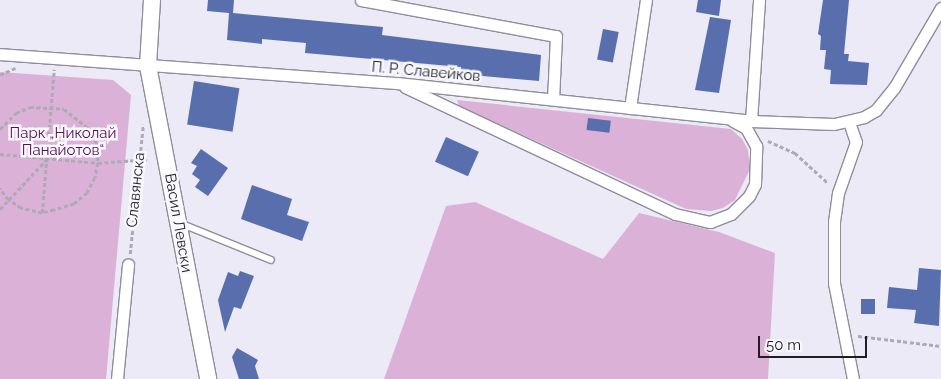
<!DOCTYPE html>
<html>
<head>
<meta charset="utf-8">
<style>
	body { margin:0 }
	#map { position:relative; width:941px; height:379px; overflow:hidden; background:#ebeaf6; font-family:Raleway,sans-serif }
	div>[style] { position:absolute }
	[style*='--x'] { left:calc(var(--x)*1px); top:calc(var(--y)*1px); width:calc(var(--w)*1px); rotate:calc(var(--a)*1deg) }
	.green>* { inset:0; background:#dcb1d7 }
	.building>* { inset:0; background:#596eac; transform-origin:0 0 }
	.path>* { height:2.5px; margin-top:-1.25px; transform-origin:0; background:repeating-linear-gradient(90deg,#acabb5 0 4px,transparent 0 6.5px) }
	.roads { filter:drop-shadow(1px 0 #8f8e98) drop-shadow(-1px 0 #8f8e98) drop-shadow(0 1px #8f8e98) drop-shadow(0 -1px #8f8e98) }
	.lane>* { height:5.5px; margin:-2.75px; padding:0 2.75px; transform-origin:2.75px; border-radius:2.75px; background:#fff }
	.street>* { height:11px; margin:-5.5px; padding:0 5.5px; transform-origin:5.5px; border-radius:5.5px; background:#fff }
	.secondary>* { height:16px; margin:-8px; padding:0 8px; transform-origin:8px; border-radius:8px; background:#fff }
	span { translate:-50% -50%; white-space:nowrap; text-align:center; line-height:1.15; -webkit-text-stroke:5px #f9f8ff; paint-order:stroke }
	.street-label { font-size:15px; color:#202024 }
	.park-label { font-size:15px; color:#571053 }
	.scale { position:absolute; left:758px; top:336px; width:109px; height:22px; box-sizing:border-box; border:2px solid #202024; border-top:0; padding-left:6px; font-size:15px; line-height:18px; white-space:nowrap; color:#202024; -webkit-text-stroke:4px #f9f8ff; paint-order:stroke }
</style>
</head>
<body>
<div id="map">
	<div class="green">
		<i style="clip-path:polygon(0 72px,113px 80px,131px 95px,106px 379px,0 379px)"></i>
		<i style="clip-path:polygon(457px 100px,731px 129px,742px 139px,748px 150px,750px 169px,735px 200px,723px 208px,711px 211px,686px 209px,459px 106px)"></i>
		<i style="clip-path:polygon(475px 202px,603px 259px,639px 213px,719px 232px,775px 253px,768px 379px,384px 379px,446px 206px)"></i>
	</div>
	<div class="building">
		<i style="clip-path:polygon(208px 0,234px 0,233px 13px,383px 27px,382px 35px,541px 55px,539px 81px,461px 74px,461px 67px,305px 53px,306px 43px,262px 39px,262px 44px,227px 40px,229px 13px,207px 11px)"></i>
		<i style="clip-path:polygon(698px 0,721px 0,719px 16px,696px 12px)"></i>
		<i style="clip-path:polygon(823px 0,849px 0,844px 54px,849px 54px,848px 61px,869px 63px,867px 85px,830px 84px,831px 70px,824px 69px,826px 50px,820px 50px,821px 36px,818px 34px)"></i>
		<i style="clip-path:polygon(710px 17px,731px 20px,719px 93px,695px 90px)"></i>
		<i style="left:603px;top:29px;width:16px;height:31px;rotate:11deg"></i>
		<i style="left:194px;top:81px;width:46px;height:44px;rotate:9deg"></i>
		<i style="left:588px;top:118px;width:23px;height:12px;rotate:7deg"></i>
		<i style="left:446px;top:137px;width:36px;height:27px;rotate:24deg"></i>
		<i style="clip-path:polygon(201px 149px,228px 168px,208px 196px,195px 187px,200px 180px,192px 174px,197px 166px,191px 163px)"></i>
		<i style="clip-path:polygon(252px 185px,292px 199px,287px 215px,309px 222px,302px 241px,241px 219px)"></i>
		<i style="clip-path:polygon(919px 268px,941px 270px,939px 326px,914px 323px,916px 310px,887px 308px,889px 287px,917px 290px)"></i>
		<i style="clip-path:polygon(240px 271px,254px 276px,241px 309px,234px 307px,225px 332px,218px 300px,228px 272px,238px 276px)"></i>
		<i style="left:861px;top:299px;width:14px;height:15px"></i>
		<i style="clip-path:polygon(237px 348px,258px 360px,255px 366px,259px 379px,239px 379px,232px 357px)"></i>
	</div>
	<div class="path">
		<i style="--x:0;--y:75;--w:17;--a:-25"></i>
		<i style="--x:0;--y:129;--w:23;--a:-45"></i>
		<i style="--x:16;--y:113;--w:15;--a:-23"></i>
		<i style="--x:30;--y:107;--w:34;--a:3"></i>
		<i style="--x:64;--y:109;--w:33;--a:38"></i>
		<i style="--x:90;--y:129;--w:17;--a:65"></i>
		<i style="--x:97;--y:144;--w:19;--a:87"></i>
		<i style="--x:98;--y:163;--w:15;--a:101"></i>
		<i style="--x:95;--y:178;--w:17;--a:118"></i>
		<i style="--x:87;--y:193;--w:17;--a:140"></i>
		<i style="--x:74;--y:204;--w:21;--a:163"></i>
		<i style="--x:54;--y:210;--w:12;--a:166"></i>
		<i style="--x:42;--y:213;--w:22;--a:-167"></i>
		<i style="--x:21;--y:208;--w:15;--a:-148"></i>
		<i style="--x:8;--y:200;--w:14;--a:-126"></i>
		<i style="--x:768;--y:141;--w:30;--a:24"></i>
		<i style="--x:795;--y:153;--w:45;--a:42.3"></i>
		<i style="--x:0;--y:154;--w:98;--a:5.2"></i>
		<i style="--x:98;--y:163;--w:52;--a:-4.4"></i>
		<i style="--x:0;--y:209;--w:69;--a:-46.8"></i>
		<i style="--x:42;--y:213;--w:144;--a:-85.2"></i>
		<i style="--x:130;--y:254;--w:130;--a:-84.2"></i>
		<i style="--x:858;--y:336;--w:84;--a:6.9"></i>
	</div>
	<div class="roads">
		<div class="lane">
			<i style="--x:180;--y:223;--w:98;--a:22.1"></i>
		</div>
		<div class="street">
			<i style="--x:361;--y:0;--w:198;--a:10.5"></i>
			<i style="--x:556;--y:36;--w:63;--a:92.7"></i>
			<i style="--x:0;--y:54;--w:398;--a:4.2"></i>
			<i style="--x:397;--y:83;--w:356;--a:6.1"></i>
			<i style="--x:751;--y:121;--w:83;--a:2.1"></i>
			<i style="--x:834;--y:124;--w:31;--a:-13"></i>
			<i style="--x:864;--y:117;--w:14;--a:-30"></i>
			<i style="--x:876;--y:110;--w:28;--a:-51"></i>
			<i style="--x:894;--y:88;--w:93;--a:-59.6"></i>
			<i style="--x:405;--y:87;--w:298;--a:25.2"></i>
			<i style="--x:675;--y:214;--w:36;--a:13"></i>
			<i style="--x:710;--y:222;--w:22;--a:-21"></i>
			<i style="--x:731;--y:214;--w:25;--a:-45"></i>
			<i style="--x:749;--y:196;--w:13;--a:-63"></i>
			<i style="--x:755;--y:184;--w:38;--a:-88"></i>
			<i style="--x:756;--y:146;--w:21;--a:-119"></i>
			<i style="--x:746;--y:128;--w:15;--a:-152"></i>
			<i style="--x:630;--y:108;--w:109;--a:-81.6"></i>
			<i style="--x:751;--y:121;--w:121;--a:-86.2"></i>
			<i style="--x:849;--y:122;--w:21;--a:71"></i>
			<i style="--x:856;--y:142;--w:54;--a:109.4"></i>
			<i style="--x:838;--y:193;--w:28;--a:98"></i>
			<i style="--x:834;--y:221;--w:62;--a:90"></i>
			<i style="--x:834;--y:283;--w:98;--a:78.8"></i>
			<i style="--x:117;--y:379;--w:115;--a:-84.5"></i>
		</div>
		<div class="secondary">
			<i style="--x:152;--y:0;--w:66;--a:93.5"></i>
			<i style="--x:148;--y:66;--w:319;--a:79.1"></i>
		</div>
	</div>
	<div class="street-label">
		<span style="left:426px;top:72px;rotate:5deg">П. Р. Славейков</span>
		<span style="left:136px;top:190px;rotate:-84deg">Славянска</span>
		<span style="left:178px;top:223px;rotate:80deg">Васил Левски</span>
	</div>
	<div class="park-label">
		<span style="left:63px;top:142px">Парк „Николай<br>Панайотов“</span>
	</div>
	<div class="scale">50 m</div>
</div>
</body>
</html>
